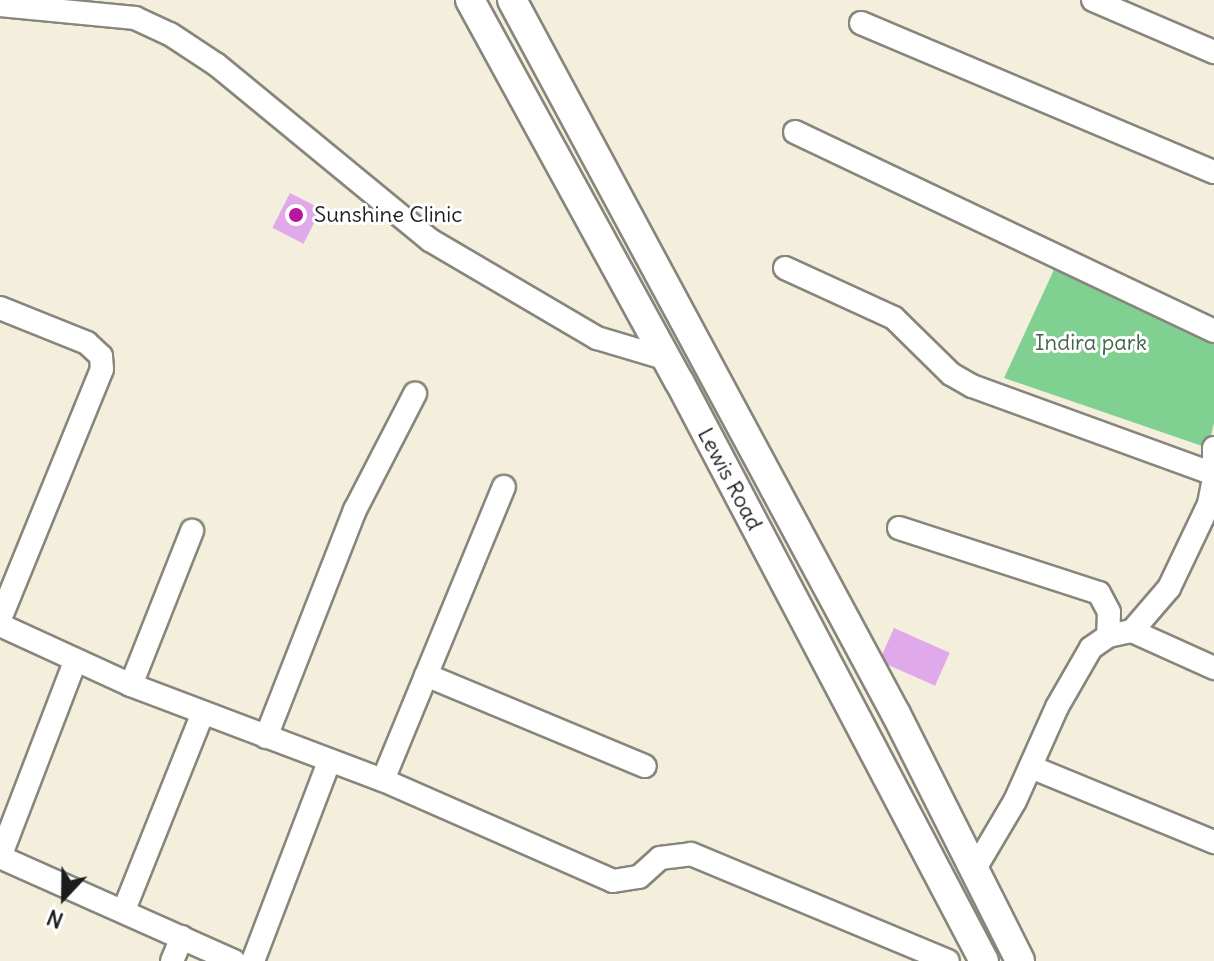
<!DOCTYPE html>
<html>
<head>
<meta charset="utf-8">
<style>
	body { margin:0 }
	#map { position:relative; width:1214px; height:961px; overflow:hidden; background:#f4efdd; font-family:Delius,sans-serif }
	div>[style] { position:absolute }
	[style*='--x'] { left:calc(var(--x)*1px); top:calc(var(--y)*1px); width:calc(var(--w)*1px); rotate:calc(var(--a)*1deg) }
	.green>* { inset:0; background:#7fd091 }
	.building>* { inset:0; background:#dfa9ea; transform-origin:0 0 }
	.roads { filter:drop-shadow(2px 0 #88867c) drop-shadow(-2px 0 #88867c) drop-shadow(0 2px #88867c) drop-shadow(0 -2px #88867c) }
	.minor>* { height:22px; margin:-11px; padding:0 11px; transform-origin:11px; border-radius:11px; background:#fff }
	.major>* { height:28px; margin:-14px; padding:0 14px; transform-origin:14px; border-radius:14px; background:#fff }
	.dots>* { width:22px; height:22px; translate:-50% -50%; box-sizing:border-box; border:4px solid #fff; border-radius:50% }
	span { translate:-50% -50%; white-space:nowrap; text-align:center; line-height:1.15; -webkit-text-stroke:6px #fff; paint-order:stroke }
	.poi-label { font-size:22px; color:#1c1c1c }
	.left { translate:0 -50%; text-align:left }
	.park-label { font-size:22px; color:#44644b }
	.street-label { font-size:22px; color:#1c1c1c }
	.north { position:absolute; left:24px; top:857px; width:80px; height:80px; -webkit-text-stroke:6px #fff; paint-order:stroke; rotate:202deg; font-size:22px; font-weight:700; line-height:32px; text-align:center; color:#1c1c1c }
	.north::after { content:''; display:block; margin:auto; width:28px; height:36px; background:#1c1c1c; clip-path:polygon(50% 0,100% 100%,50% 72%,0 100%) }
</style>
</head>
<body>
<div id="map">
	<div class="green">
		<i style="clip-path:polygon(1058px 261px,1214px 330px,1214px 423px,1208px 448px,1004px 378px)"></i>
	</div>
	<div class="building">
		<i style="left:290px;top:193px;width:35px;height:39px;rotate:27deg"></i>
		<i style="left:894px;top:628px;width:61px;height:36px;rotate:24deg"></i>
	</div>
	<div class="roads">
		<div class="minor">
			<i style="--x:1093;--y:0;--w:132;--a:23.3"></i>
			<i style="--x:0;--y:5;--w:136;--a:5.5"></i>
			<i style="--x:135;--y:18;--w:38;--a:25"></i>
			<i style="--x:170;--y:34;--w:56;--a:33.4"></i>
			<i style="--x:217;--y:65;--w:276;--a:39.4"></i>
			<i style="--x:430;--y:240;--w:194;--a:30.4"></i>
			<i style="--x:597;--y:338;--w:70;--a:16.6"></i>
			<i style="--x:861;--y:23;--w:383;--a:22.9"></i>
			<i style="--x:795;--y:132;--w:464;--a:25.4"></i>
			<i style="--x:785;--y:268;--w:120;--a:24.6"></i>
			<i style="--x:894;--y:318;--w:80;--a:44.5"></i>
			<i style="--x:951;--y:374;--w:24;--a:30"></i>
			<i style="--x:972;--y:386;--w:258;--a:20"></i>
			<i style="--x:0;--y:308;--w:94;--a:21.9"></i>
			<i style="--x:87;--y:343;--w:19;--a:43"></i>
			<i style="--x:101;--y:356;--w:13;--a:86"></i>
			<i style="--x:102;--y:369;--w:270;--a:112.2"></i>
			<i style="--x:1214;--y:448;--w:22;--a:90"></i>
			<i style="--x:899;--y:528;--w:210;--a:18"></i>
			<i style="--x:1099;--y:593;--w:21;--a:62"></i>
			<i style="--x:1109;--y:612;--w:24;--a:92"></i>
			<i style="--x:0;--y:625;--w:144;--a:24.6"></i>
			<i style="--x:131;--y:685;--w:269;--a:20.7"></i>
			<i style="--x:383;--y:780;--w:251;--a:23.7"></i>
			<i style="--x:613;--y:881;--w:26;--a:-9"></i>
			<i style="--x:639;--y:877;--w:28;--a:-42"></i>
			<i style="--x:660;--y:858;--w:31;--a:-7"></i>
			<i style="--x:691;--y:854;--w:278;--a:22.6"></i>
			<i style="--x:1132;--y:631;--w:90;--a:24.3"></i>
			<i style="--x:426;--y:675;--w:237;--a:22.6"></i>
			<i style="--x:131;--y:685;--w:166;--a:-68.4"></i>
			<i style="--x:266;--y:737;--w:244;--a:-68.6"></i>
			<i style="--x:355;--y:510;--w:131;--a:-62.7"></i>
			<i style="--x:1031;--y:767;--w:198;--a:22.3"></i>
			<i style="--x:383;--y:780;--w:317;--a:-67.6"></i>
			<i style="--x:0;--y:857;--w:256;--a:24"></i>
			<i style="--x:0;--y:857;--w:209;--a:-69"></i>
			<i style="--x:973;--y:872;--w:82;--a:-59.4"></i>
			<i style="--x:1015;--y:801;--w:103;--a:-65.9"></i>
			<i style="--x:1057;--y:707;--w:68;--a:-60"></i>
			<i style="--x:1091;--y:648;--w:21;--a:-35"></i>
			<i style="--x:1108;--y:636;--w:25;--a:-12"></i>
			<i style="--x:1132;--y:631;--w:57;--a:-49.3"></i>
			<i style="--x:1169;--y:588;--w:93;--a:-64.5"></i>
			<i style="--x:1209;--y:504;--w:25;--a:-79"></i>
			<i style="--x:124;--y:910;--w:210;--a:-68.2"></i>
			<i style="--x:172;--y:961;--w:26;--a:-67"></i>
			<i style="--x:253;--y:961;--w:213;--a:-69.1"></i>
		</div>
		<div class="major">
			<i style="--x:470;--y:0;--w:435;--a:61.3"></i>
			<i style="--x:679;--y:381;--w:655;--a:62.26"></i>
			<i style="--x:512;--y:0;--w:811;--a:61.73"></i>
			<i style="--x:896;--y:714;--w:276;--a:63.3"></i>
		</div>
	</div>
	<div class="dots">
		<i style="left:296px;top:215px;background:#b5179e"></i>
	</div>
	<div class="poi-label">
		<span class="left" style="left:314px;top:215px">Sunshine Clinic</span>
	</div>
	<div class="park-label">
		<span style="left:1091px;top:343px">Indira park</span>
	</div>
	<div class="street-label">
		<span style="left:730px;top:479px;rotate:62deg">Lewis Road</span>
	</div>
	<div class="north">N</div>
</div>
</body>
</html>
